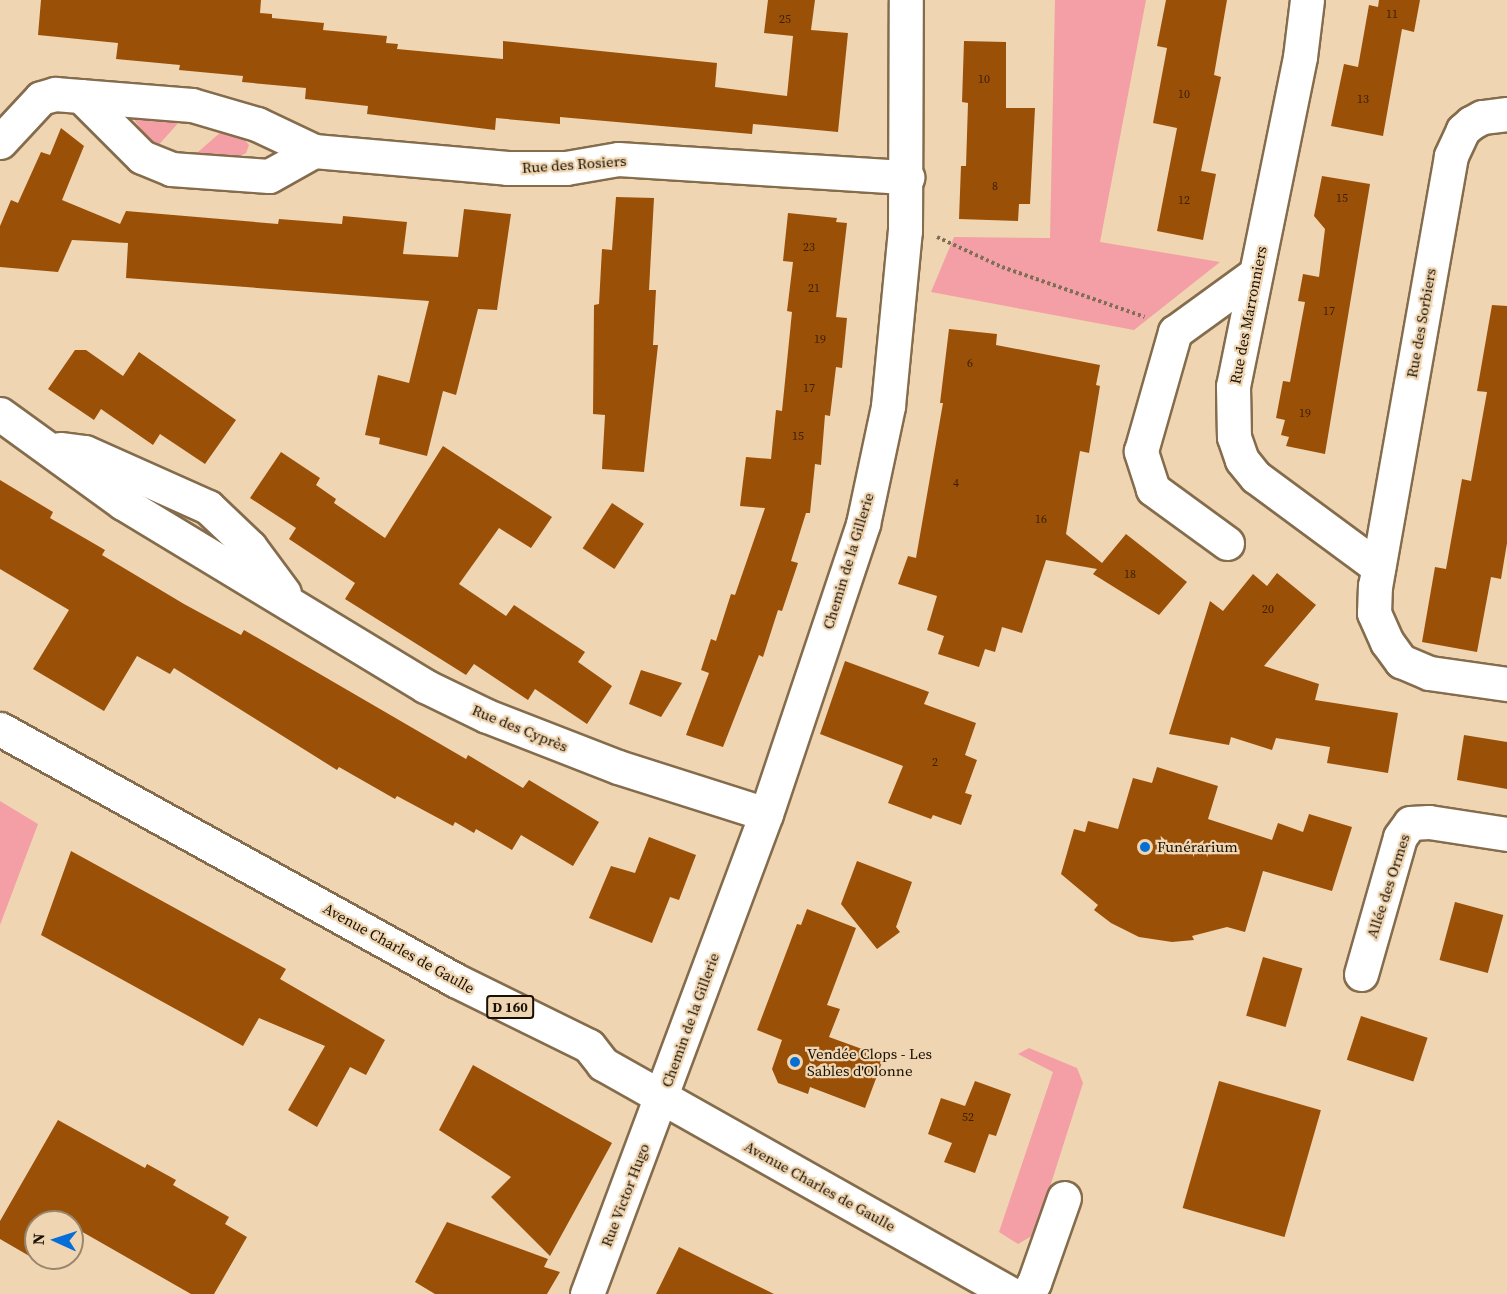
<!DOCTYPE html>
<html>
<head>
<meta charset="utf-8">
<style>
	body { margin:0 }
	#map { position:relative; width:1507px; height:1294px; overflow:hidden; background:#efd5b1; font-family:"Source Serif 4",serif }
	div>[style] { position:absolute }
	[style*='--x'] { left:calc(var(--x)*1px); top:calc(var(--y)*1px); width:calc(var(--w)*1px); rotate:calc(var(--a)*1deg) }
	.green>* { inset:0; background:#f39fa5 }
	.building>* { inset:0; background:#9b5008; transform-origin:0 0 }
	.path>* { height:4px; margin-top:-2px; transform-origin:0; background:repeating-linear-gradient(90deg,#806f57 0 3px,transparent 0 6px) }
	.roads { filter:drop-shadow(2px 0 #846c4c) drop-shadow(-2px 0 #846c4c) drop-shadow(0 2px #846c4c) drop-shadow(0 -2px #846c4c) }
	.minor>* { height:33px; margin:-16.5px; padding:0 16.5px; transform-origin:16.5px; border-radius:16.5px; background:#fff }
	.major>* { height:33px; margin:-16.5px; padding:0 16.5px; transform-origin:16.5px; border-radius:16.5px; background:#fff }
	.dots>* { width:16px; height:16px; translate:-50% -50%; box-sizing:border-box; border:3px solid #efd5b1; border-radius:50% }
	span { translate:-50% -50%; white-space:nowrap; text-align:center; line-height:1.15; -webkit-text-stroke:4.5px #efd5b1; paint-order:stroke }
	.number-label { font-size:12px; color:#3a2005 }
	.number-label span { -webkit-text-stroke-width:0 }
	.shield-label span { padding:2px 4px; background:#efd5b1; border:2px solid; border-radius:4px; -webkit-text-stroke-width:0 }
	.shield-label { font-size:14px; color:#191004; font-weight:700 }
	.street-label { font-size:15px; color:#191004 }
	.poi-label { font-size:15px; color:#191004 }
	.left { translate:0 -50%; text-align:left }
	.north { position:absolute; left:24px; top:1210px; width:60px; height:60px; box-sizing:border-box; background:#efd5b1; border:2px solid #99866c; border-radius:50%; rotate:273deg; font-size:16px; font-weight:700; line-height:24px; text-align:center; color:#191004 }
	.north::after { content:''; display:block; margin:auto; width:21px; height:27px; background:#066fd7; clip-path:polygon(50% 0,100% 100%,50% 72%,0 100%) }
</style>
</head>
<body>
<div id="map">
	<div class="green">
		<i style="clip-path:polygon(1055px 0,1146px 0,1100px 242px,1220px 262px,1134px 330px,931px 292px,954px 237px,1050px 238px)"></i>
		<i style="clip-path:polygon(131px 115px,180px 121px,155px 149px)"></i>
		<i style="clip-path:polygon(222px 131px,244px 139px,249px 145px,246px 153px,235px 159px,197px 153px)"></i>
		<i style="clip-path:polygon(0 801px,38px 824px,0 925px)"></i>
		<i style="clip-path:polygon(1029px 1048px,1077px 1068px,1083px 1083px,1035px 1234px,1018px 1244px,999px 1232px,1053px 1072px,1018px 1054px)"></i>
	</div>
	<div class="building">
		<i style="clip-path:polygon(41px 0,261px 0,260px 13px,272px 14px,272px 18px,324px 23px,323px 30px,387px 36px,386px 43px,398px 44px,397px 49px,503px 59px,503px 41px,717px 63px,715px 87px,787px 96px,793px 36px,764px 33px,768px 0,815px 0,811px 30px,848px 33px,838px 132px,753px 124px,752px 134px,560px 117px,560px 124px,496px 118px,495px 130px,367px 114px,368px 106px,305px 99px,306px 88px,242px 82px,243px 76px,179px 70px,180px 65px,116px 59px,118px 43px,38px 35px)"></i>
		<i style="clip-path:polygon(1166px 0,1227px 0,1214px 75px,1221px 77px,1201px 171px,1216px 174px,1203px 240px,1157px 231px,1177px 128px,1153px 123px,1167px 48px,1157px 46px)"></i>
		<i style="clip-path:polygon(1379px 0,1420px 0,1414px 32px,1402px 29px,1383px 136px,1331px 126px,1344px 64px,1358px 67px,1369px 5px,1378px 7px)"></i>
		<i style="clip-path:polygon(964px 41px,1006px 42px,1006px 108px,1035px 108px,1030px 204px,1019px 204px,1018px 221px,959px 219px,961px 166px,966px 166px,968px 103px,962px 102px)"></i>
		<i style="clip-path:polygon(61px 128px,84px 146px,62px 200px,120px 224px,126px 211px,278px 224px,279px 219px,342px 224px,343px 216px,407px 222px,403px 254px,458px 257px,464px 209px,511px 214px,497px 310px,478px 309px,456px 395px,443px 391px,427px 456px,379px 444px,380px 438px,365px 435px,378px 375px,409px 383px,429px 301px,126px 278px,128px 243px,72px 240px,58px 272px,0 267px,0 226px,11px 200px,18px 203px,41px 152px,50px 155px)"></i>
		<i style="clip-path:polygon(1322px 176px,1370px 184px,1325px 454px,1286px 446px,1289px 437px,1281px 435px,1285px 420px,1276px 418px,1283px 381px,1290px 382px,1305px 302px,1298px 301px,1303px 274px,1319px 277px,1325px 229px,1314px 216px)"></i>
		<i style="clip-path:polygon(616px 197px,654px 198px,649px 290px,656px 290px,653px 345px,658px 345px,644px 472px,602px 469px,605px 415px,593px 414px,594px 305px,599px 304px,602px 249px,612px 250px)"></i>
		<i style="clip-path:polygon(788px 213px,837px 218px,836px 222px,847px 223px,836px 317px,847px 318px,842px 368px,836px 367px,830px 416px,825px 415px,821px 465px,815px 464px,810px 513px,806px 513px,791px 561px,798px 563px,782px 611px,778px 610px,763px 657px,759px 655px,723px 747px,686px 735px,709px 673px,701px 670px,711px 639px,716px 641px,731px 594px,735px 595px,765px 508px,740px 506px,746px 457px,771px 459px,776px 410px,782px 411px,792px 312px,787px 311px,793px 262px,783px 261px)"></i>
		<i style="clip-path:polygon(1492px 305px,1507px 306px,1507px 543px,1501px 579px,1491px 577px,1477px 652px,1422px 642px,1435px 567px,1446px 569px,1462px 479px,1471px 481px,1487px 392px,1477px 391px)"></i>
		<i style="clip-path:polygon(949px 329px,997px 334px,996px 345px,1100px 365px,1096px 385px,1100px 386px,1089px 453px,1080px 451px,1066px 534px,1102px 563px,1126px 534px,1187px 582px,1159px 615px,1093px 574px,1097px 569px,1046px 560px,1022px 633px,1002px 627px,995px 652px,985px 649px,979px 667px,938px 654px,944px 636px,927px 630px,937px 596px,898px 584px,908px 556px,916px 558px,943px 403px,940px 403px)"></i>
		<i style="clip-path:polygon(75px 350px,86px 350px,123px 376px,139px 352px,236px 420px,205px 464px,160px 434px,153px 445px,101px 409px,94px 420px,48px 389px)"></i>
		<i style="clip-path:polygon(443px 446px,552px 517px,531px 548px,499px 528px,459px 584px,506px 616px,514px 605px,585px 652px,578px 662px,612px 686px,587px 724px,535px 689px,528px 700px,474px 664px,466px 675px,345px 599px,355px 583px,289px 539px,296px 528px,250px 498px,281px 452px,320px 478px,316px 485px,336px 499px,334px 503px,385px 538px)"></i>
		<i style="clip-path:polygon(0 480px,53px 512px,50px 518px,105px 550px,102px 555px,184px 604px,241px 635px,244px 630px,466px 759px,468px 755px,523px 788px,529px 780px,599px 822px,573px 866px,521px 835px,512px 850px,476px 829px,474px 833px,455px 822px,453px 826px,397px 796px,395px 799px,339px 767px,337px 770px,174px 668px,170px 674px,137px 656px,104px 711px,33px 669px,69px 610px,0 569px)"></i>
		<i style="left:612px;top:503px;width:38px;height:54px;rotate:33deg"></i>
		<i style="clip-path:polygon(1277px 573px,1316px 605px,1264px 666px,1319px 684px,1315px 700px,1398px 713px,1388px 773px,1327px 763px,1330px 747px,1276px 738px,1272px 750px,1231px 737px,1229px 745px,1169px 734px,1210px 601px,1223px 611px,1253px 574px,1267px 586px)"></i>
		<i style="clip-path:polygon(845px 661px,929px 692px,924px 704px,976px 723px,965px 755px,977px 760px,965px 793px,972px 795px,961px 825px,933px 815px,931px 819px,888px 803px,903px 766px,820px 734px)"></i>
		<i style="clip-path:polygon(641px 670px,682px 683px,661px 717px,629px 704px)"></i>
		<i style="clip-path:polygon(1464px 735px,1507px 742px,1507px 789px,1457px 780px)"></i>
		<i style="clip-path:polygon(1157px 767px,1218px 786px,1208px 819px,1272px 840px,1278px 823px,1303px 832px,1309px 814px,1352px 827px,1332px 891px,1263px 871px,1245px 932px,1227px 927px,1192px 936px,1194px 940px,1172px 942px,1139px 937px,1111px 923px,1094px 910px,1098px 905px,1061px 874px,1074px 829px,1085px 832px,1088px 821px,1118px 829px,1133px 778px,1152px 783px)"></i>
		<i style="clip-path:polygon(649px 837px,696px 855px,679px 900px,670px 897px,652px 943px,589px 918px,611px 866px,635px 873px)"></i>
		<i style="clip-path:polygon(71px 851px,286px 969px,280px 979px,385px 1040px,366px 1075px,350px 1067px,317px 1127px,288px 1110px,325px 1046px,259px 1018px,243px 1046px,41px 935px)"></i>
		<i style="clip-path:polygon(857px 861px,912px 882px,896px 927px,900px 932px,877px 949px,841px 904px)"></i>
		<i style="left:1455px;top:902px;width:50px;height:60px;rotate:15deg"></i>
		<i style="clip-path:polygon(807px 909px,856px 928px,827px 1005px,840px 1009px,829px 1037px,884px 1057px,865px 1108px,810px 1087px,808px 1094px,778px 1083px,772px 1069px,782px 1040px,757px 1030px,797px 924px,801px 925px)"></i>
		<i style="left:1263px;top:957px;width:41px;height:61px;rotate:16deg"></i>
		<i style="left:1361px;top:1016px;width:70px;height:46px;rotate:18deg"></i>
		<i style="clip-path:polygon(473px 1065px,612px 1143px,550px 1256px,491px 1197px,511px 1177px,439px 1130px)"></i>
		<i style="clip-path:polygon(975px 1081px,1011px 1094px,996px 1136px,989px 1134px,975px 1173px,944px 1162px,952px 1143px,928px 1134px,941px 1098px,965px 1106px)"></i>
		<i style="left:1219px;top:1081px;width:106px;height:132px;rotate:16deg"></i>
		<i style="clip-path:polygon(58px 1120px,145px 1168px,147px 1164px,176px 1180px,173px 1185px,229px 1217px,225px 1224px,247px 1237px,214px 1294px,191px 1294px,72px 1226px,72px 1222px,36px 1222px,38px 1261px,0 1239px,0 1221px)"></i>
		<i style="clip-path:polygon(447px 1222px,548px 1259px,544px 1267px,560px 1272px,547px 1294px,435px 1294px,415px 1282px)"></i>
		<i style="clip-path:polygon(679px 1247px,719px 1267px,774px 1294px,656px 1294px)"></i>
	</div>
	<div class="path">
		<i style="--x:937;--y:237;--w:72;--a:24.8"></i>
		<i style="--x:1002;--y:267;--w:151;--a:19.3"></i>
	</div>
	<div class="roads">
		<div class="minor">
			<i style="--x:1307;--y:0;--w:57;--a:97"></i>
			<i style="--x:1300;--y:57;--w:336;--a:101.5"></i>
			<i style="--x:1233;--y:386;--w:51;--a:88.9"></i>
			<i style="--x:1234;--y:437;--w:24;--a:71"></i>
			<i style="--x:1242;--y:460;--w:22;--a:51"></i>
			<i style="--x:1256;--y:477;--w:152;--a:36.4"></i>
			<i style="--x:81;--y:96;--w:86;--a:45"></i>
			<i style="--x:142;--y:157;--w:31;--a:22"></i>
			<i style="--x:171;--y:169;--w:98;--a:4.1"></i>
			<i style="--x:269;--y:176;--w:51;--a:-29.1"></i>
			<i style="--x:1507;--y:114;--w:25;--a:173"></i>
			<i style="--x:1482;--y:117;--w:13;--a:151"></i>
			<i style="--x:1471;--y:123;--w:11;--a:139"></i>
			<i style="--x:1463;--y:130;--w:29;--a:115"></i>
			<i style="--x:1451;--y:156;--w:436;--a:100"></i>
			<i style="--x:1375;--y:585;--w:28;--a:92"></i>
			<i style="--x:1374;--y:613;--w:32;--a:66"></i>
			<i style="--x:1387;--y:642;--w:24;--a:54"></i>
			<i style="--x:1401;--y:661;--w:30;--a:23"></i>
			<i style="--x:1429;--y:673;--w:79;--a:8"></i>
			<i style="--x:0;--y:142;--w:60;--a:-47"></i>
			<i style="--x:41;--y:98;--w:15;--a:-16"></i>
			<i style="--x:55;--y:94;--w:137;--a:4.6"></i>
			<i style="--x:192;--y:105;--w:68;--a:16.3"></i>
			<i style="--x:257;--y:124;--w:63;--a:25.3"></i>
			<i style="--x:314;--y:151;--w:194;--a:5"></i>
			<i style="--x:507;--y:168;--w:59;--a:0"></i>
			<i style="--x:566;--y:168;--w:53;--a:-9.8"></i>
			<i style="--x:618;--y:159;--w:290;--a:3.6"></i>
			<i style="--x:0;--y:414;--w:152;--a:35.9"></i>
			<i style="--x:123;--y:503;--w:353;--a:31.2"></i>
			<i style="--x:425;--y:686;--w:69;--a:25.8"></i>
			<i style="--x:487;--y:716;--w:141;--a:21.3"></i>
			<i style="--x:618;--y:767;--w:155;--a:17.6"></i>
			<i style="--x:60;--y:449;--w:25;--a:7"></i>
			<i style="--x:85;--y:452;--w:135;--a:24.1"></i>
			<i style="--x:208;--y:507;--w:58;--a:43.6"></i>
			<i style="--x:250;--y:547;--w:57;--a:53.5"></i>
			<i style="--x:1227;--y:543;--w:92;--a:-143.9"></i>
			<i style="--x:1153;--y:489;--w:40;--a:-108"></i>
			<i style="--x:1141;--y:451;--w:124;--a:-74.1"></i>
			<i style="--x:1175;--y:332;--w:99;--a:-35.9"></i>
			<i style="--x:1361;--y:974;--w:142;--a:-74.1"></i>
			<i style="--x:1400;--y:837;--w:17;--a:-54"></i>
			<i style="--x:1410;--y:823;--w:19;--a:-3"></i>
			<i style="--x:1429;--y:822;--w:79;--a:8.7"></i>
			<i style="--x:587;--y:1294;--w:512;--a:-69.55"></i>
			<i style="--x:766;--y:814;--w:306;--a:-71.5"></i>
			<i style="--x:863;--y:524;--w:121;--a:-78"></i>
			<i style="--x:888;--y:406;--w:176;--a:-84.5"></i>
			<i style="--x:905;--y:231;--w:231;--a:-89.8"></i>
			<i style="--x:1027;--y:1294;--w:13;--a:-58"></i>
			<i style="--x:1034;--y:1283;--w:90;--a:-70.6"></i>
		</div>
		<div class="major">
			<i style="--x:0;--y:729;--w:520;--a:28.88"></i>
			<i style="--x:455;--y:980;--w:149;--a:26.2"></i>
			<i style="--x:589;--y:1046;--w:23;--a:52"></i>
			<i style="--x:603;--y:1064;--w:469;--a:29.4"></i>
		</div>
	</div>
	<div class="dots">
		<i style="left:1145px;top:847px;background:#066fd7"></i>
		<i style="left:795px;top:1062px;background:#066fd7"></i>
	</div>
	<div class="number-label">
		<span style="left:1392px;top:15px">11</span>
		<span style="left:785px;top:20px">25</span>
		<span style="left:984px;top:80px">10</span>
		<span style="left:1184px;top:95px">10</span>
		<span style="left:1363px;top:100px">13</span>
		<span style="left:995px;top:187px">8</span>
		<span style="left:1342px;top:199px">15</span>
		<span style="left:1184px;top:201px">12</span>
		<span style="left:809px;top:248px">23</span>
		<span style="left:814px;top:289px">21</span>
		<span style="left:1329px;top:312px">17</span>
		<span style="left:820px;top:340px">19</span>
		<span style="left:970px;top:364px">6</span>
		<span style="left:809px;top:389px">17</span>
		<span style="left:1305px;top:414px">19</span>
		<span style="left:798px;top:437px">15</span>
		<span style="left:956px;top:484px">4</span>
		<span style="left:1041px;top:520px">16</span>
		<span style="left:1130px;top:575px">18</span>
		<span style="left:1268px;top:610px">20</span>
		<span style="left:935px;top:763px">2</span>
		<span style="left:968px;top:1118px">52</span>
	</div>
	<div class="shield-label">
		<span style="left:510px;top:1007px">D 160</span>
	</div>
	<div class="street-label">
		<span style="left:574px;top:164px;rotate:-4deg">Rue des Rosiers</span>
		<span style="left:1248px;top:315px;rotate:-79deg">Rue des Marronniers</span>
		<span style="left:1421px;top:323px;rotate:-80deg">Rue des Sorbiers</span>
		<span style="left:848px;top:561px;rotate:-73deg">Chemin de la Gillerie</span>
		<span style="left:520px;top:728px;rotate:22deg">Rue des Cyprès</span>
		<span style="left:1388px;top:886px;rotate:-72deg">Allée des Ormes</span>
		<span style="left:399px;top:948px;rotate:29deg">Avenue Charles de Gaulle</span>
		<span style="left:690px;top:1020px;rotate:-70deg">Chemin de la Gillerie</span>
		<span style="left:820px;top:1186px;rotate:29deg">Avenue Charles de Gaulle</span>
		<span style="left:625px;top:1195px;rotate:-69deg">Rue Victor Hugo</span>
	</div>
	<div class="poi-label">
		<span class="left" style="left:1157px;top:847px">Funérarium</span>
		<span class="left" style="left:807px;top:1062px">Vendée Clops - Les<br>Sables d'Olonne</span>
	</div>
	<div class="north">N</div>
</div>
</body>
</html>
